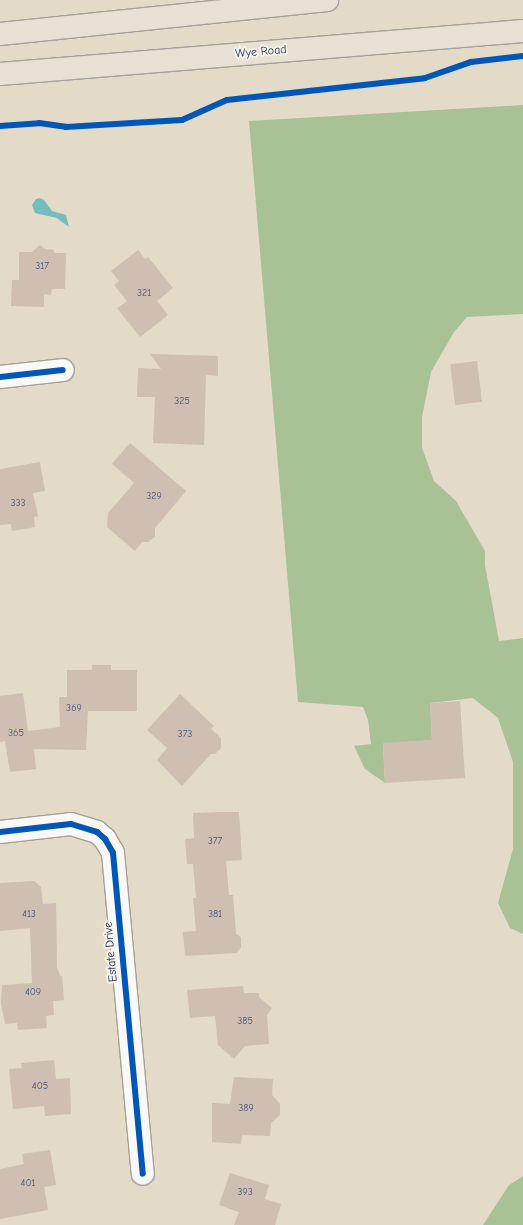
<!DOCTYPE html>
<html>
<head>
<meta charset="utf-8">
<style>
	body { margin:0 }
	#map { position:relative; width:523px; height:1225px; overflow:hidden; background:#e4dac8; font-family:"Comic Neue",sans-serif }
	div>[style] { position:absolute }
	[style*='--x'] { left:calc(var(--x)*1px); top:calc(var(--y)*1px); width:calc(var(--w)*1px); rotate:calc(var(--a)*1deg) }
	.forest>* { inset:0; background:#a9c295 }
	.water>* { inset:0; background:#73bdbf }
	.building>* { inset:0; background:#cfbeb2; transform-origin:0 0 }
	.roads { filter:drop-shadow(1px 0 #a3a09b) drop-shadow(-1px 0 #a3a09b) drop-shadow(0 1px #a3a09b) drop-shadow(0 -1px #a3a09b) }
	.minor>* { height:22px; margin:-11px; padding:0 11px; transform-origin:11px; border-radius:11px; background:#fbf9f7 }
	.major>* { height:22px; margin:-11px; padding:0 11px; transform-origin:11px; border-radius:11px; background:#e7e0d3 }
	.cycleway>* { height:6px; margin:-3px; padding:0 3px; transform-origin:3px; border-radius:3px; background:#0057b8 }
	span { translate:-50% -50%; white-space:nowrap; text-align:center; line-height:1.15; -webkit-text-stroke:4px #f7f3e8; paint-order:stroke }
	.number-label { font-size:10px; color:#485373 }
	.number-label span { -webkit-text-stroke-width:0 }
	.street-label { font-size:12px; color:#1b2f5e }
</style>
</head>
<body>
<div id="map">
	<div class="forest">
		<i style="clip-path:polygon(523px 105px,523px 314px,467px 317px,454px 332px,431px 372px,422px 417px,422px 448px,434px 481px,456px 501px,485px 551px,485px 565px,499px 641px,523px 638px,523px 934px,510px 928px,498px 903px,513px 849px,513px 762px,498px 718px,473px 698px,430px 703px,432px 740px,383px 744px,385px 783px,365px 769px,354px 746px,371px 744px,368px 720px,363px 707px,298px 702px,249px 121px)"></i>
		<i style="clip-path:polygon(523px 1176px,523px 1225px,483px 1225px,509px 1185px)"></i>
	</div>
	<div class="water">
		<i style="clip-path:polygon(40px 198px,44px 200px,52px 211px,66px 215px,69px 227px,57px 218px,35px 213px,32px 205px,36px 199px)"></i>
	</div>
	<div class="building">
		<i style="clip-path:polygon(40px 245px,45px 249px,54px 250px,54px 253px,66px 253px,65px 289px,52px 289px,51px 295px,44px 294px,44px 307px,11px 306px,12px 280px,19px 280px,19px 252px,32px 252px)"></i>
		<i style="clip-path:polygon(138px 250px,145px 259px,148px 257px,173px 288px,157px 301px,168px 315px,140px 337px,117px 308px,127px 301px,114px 285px,119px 281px,111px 271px)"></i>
		<i style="clip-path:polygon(150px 354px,218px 356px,218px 376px,206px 375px,204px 445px,153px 443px,155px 397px,137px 397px,138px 368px,161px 369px)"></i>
		<i style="left:477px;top:361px;width:41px;height:27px;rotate:83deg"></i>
		<i style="clip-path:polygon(130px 443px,186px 491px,155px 528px,155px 537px,148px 542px,142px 542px,135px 551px,107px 527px,108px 513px,134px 483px,112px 464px)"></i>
		<i style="clip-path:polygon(40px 462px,45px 491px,33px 493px,38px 516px,34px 517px,35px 527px,12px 531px,11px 524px,0 525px,0 469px)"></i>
		<i style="clip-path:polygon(92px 665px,111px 665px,111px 670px,137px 670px,137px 711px,88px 711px,86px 750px,34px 749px,36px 769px,10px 772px,5px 741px,0 742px,0 696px,23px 693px,28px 731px,60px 727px,59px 697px,67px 697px,67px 670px,92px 670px)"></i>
		<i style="clip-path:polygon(180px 694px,214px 726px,211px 729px,221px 738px,221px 748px,215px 754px,211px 754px,182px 786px,157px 760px,167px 748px,147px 730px)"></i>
		<i style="clip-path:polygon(460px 701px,465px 778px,385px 783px,383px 743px,432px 740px,430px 703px)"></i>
		<i style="clip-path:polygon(221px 812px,239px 812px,242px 860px,226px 861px,229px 895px,233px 895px,236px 934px,241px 937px,241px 947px,237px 953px,185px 956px,183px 932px,196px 931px,193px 898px,196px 898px,193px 864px,187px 864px,185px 839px,194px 838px,193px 813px)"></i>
		<i style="clip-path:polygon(34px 881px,41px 887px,43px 904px,56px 903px,57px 967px,60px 976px,62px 976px,64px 1000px,53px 1001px,54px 1015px,46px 1016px,47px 1028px,18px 1030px,17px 1023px,5px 1024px,1px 1003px,2px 985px,32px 983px,30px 928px,0 931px,0 883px)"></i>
		<i style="clip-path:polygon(243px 986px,244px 993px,259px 993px,259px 997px,272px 1008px,267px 1015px,269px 1044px,245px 1046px,234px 1059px,218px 1045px,215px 1016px,190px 1018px,187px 990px)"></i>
		<i style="clip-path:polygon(54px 1060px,56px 1079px,70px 1078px,71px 1114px,45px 1116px,44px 1106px,13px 1109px,9px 1069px,22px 1068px,21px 1063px)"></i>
		<i style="clip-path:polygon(234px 1077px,273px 1079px,272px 1095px,280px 1104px,280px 1115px,271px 1123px,270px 1136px,242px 1135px,241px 1144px,212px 1142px,212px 1103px,230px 1104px)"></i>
		<i style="clip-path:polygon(50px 1150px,56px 1185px,44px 1187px,48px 1210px,0 1219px,0 1169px,24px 1164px,22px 1154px)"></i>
		<i style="clip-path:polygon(230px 1173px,269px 1185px,265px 1199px,281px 1204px,275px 1225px,234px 1225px,239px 1212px,219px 1205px)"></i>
	</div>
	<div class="roads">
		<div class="minor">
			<i style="--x:0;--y:377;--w:63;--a:-6.3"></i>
			<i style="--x:0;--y:832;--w:71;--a:-6.4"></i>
			<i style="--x:71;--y:824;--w:27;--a:17"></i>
			<i style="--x:97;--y:832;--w:11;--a:41"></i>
			<i style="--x:105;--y:839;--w:16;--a:60"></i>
			<i style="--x:113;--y:853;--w:322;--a:84.7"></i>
		</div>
		<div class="major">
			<i style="--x:0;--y:34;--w:329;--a:-5.9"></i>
			<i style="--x:0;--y:74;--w:525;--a:-4.7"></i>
		</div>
	</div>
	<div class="cycleway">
		<i style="--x:0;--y:126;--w:39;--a:-4"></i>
		<i style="--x:39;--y:123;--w:27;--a:8"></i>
		<i style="--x:66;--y:127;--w:116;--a:-3.5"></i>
		<i style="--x:182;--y:120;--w:49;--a:-24"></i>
		<i style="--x:227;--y:100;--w:199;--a:-6.3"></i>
		<i style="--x:425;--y:78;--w:49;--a:-19.2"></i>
		<i style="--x:471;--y:62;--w:52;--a:-6.6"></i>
		<i style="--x:0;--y:377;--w:63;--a:-6.3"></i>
		<i style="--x:0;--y:832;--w:71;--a:-6.4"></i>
		<i style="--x:71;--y:824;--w:27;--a:17"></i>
		<i style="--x:97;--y:832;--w:11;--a:41"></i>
		<i style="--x:105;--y:839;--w:16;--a:60"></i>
		<i style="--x:113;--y:853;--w:322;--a:84.7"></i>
	</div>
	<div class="number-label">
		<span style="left:42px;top:267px">317</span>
		<span style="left:144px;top:294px">321</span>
		<span style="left:182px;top:402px">325</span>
		<span style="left:154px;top:497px">329</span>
		<span style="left:18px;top:504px">333</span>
		<span style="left:74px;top:709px">369</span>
		<span style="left:16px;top:734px">365</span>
		<span style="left:185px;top:735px">373</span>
		<span style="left:215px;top:842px">377</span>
		<span style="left:29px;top:915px">413</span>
		<span style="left:215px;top:915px">381</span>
		<span style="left:33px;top:993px">409</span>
		<span style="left:245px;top:1022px">385</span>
		<span style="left:40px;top:1087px">405</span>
		<span style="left:246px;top:1109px">389</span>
		<span style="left:28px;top:1184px">401</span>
		<span style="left:245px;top:1193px">393</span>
	</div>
	<div class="street-label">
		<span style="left:261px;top:52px;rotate:-5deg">Wye Road</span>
		<span style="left:111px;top:952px;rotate:-95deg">Estate Drive</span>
	</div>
</div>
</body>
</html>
